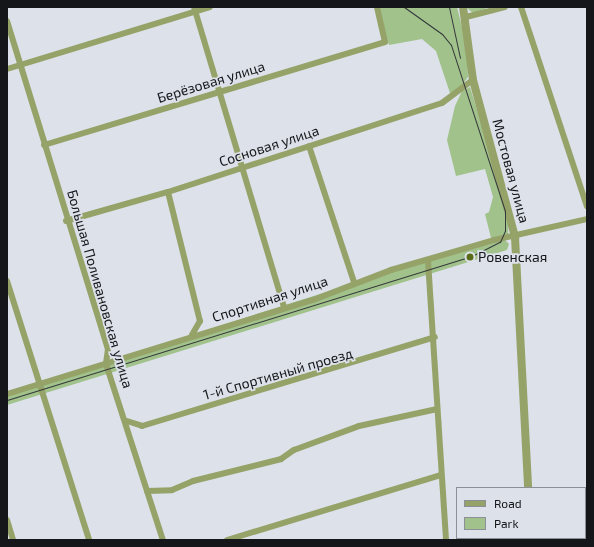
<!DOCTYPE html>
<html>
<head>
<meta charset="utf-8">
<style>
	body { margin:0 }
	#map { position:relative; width:594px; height:547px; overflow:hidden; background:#dce1ea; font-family:"Exo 2",sans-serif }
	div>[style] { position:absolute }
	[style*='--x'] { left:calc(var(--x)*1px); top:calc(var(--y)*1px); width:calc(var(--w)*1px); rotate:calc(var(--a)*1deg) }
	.green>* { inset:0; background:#a1c28b }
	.minor>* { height:6px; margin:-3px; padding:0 3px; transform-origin:3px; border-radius:3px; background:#95a369 }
	.tertiary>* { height:8px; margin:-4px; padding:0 4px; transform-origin:4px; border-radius:4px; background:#95a369 }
	.tram>* { height:1px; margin:-0.5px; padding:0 0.5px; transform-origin:0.5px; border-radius:0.5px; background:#34373b }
	.dots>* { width:11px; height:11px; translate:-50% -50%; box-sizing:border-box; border:2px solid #dce1ea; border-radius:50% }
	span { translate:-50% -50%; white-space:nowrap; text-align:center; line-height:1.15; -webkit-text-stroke:3.5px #dce1ea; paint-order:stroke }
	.street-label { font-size:14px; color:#141619 }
	.poi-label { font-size:14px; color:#141619 }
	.left { translate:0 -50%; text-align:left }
	.frame { position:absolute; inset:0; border:8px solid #141619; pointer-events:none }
	.legend { position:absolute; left:456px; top:487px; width:130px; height:52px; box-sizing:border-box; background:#dce1ea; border:1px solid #8c9096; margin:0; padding:5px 7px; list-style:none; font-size:12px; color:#141619 }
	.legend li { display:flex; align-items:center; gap:8px; height:20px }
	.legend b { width:20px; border:1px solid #8c9096 }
</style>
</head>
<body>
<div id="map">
	<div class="green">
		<i style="clip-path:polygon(377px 7px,457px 7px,467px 47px,468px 77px,460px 88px,451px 96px,436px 51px,422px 39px,389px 45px)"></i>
		<i style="clip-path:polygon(466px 7px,489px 7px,474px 14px)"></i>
		<i style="clip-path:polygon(470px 87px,509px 215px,508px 234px,491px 238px,485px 214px,489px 212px,493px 197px,485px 169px,456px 176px,447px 140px,455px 106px,462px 91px)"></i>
		<i style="clip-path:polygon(505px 240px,509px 244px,507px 250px,7px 405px,7px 394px,392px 271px)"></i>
	</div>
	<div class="minor">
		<i style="--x:194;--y:7;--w:313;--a:73.3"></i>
		<i style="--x:521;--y:7;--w:210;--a:71.7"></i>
		<i style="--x:466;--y:17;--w:40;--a:-14.4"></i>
		<i style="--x:7;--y:21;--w:343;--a:72.9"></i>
		<i style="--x:108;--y:349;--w:15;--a:98"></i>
		<i style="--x:106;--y:364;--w:185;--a:72.1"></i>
		<i style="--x:7;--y:69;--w:212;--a:-17"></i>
		<i style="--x:44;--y:145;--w:356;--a:-16.8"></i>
		<i style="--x:385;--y:42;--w:36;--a:-103"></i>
		<i style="--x:309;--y:146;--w:143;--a:71.7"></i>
		<i style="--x:168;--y:192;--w:133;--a:76.1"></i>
		<i style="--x:200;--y:321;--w:16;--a:120"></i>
		<i style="--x:66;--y:221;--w:106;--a:-15.9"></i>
		<i style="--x:168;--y:192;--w:288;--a:-18"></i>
		<i style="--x:442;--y:103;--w:39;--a:-37"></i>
		<i style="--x:428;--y:261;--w:280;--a:86.3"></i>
		<i style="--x:7;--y:281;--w:272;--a:72.4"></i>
		<i style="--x:7;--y:394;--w:320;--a:-17.1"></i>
		<i style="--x:313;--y:300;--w:84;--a:-21"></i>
		<i style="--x:391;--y:270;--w:107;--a:-16.2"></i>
		<i style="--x:494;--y:240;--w:95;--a:-12.7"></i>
		<i style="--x:127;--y:421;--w:16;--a:18"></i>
		<i style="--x:142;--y:426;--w:306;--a:-16.9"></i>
		<i style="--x:147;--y:491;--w:25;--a:-2"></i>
		<i style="--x:172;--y:490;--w:23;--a:-23"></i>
		<i style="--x:193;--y:481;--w:91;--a:-14"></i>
		<i style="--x:281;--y:459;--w:16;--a:-35"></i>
		<i style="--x:294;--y:450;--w:69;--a:-20.3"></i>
		<i style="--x:359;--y:426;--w:80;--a:-12.3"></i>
		<i style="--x:585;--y:503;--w:2;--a:0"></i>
		<i style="--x:7;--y:520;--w:21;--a:73"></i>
		<i style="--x:227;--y:540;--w:224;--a:-16.9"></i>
	</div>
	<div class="tertiary">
		<i style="--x:463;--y:7;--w:74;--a:82.2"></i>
		<i style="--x:473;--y:80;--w:163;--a:75"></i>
		<i style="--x:515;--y:237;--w:251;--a:87"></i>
		<i style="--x:476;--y:540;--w:6;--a:-18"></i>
	</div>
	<div class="tram">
		<i style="--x:449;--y:7;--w:52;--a:77.8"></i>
		<i style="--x:7;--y:400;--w:485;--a:-17.2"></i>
		<i style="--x:470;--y:257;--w:34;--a:-27"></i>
		<i style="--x:500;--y:242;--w:12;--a:-66"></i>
		<i style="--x:505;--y:231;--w:20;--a:-90"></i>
		<i style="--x:505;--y:211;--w:175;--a:-108"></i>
		<i style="--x:451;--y:45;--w:14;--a:-129"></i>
		<i style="--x:442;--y:34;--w:47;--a:-144.6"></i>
	</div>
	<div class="dots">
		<i style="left:470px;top:257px;background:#586b17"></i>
	</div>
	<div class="street-label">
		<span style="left:211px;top:82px;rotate:-17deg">Берёзовая улица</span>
		<span style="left:269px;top:146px;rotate:-18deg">Сосновая улица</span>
		<span style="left:511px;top:171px;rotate:75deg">Мостовая улица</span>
		<span style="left:100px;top:289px;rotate:74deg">Большая Поливановская улица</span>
		<span style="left:270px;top:299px;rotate:-18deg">Спортивная улица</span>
		<span style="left:278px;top:374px;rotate:-16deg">1-й Спортивный проезд</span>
	</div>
	<div class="poi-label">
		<span class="left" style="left:478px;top:257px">Ровенская</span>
	</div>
	<div class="frame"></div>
	<ul class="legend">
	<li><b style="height:5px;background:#95a369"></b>Road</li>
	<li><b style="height:11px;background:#a1c28b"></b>Park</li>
	</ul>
</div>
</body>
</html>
